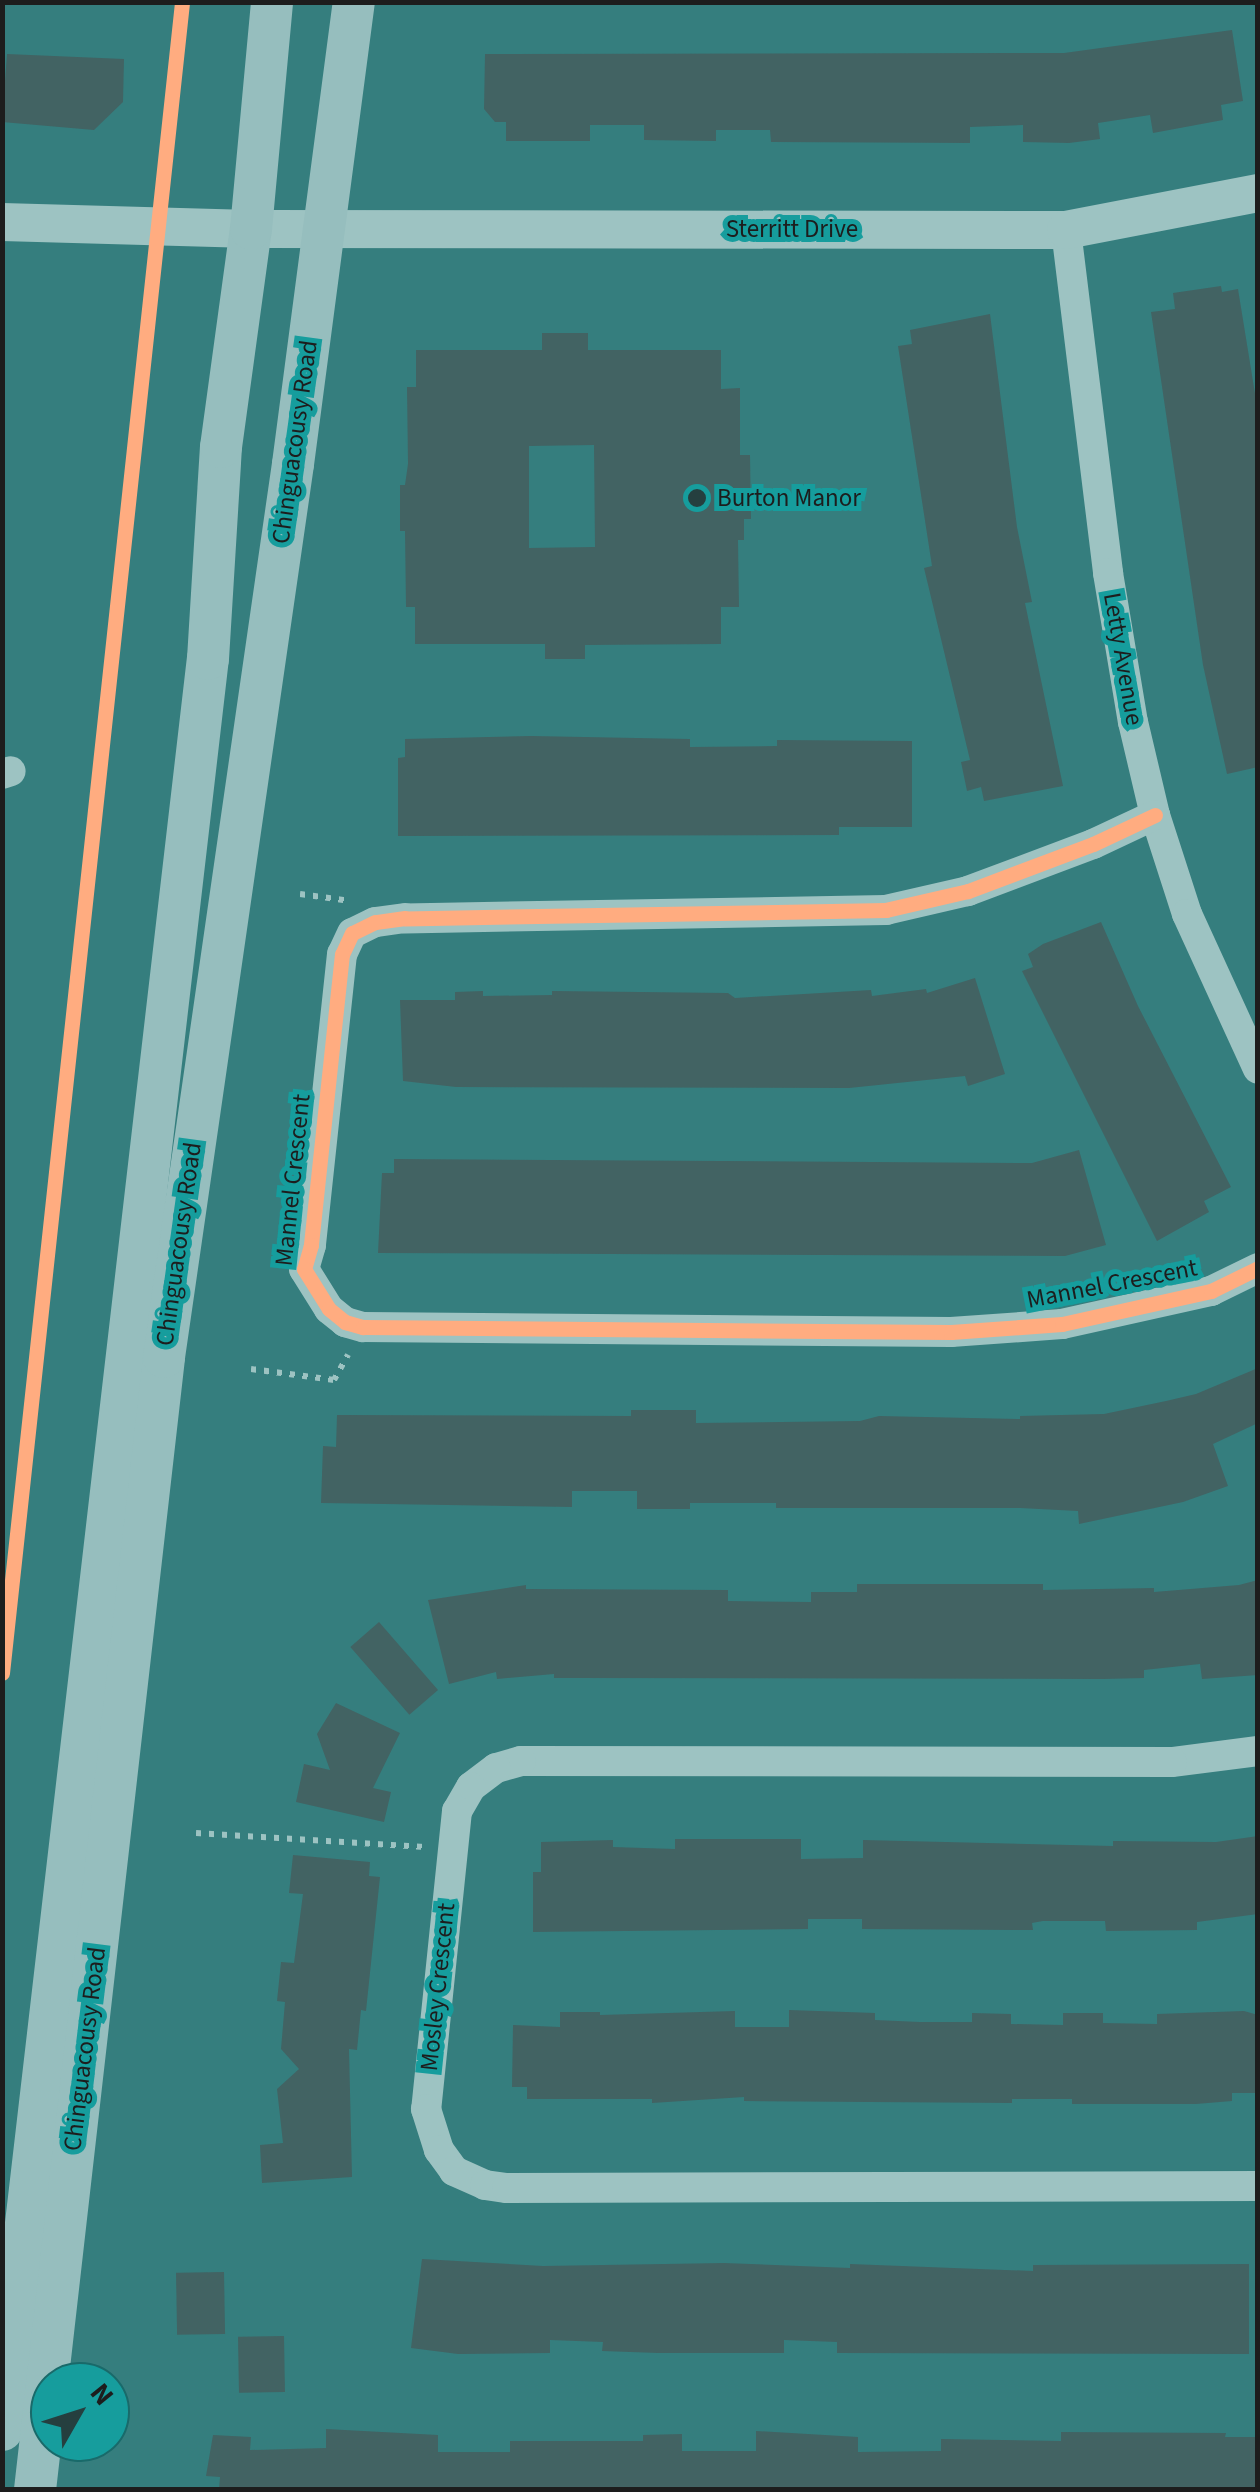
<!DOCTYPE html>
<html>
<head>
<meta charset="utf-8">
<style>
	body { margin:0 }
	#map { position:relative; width:1260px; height:2492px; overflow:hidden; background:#357e7e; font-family:"Source Sans 3",sans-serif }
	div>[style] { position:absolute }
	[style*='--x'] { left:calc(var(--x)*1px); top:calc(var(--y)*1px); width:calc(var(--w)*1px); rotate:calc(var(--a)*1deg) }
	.building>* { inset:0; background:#426363; transform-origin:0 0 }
	.path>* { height:6px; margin-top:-3px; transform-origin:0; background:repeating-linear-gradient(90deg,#9dc3c2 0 5px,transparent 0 13px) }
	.minor>* { height:30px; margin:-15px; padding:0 15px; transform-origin:15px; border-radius:15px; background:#9dc3c2 }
	.tertiary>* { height:38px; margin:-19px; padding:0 19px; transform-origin:19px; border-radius:19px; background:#9dc3c2 }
	.secondary>* { height:42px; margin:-21px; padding:0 21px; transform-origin:21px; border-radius:21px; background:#96bebe }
	.cycleway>* { height:15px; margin:-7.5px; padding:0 7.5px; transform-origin:7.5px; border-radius:7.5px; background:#ffac80 }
	.dots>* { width:28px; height:28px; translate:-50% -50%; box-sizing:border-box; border:5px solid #169d9d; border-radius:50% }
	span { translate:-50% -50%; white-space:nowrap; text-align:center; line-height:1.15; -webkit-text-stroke:10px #169d9d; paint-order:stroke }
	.street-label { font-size:25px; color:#1d1d1d }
	.poi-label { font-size:25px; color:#1d1d1d }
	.left { translate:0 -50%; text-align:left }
	.frame { position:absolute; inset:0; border:5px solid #1d1d1d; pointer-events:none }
	.north { position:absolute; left:30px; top:2362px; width:100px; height:100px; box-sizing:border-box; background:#169d9d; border:2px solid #196a6a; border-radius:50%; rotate:51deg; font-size:28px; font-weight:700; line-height:40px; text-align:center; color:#1d1d1d }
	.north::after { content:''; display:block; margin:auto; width:35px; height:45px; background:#253f3f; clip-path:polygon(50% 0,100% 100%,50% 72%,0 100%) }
</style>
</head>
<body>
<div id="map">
	<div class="building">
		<i style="clip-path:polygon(1232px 30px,1243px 101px,1221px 105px,1223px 120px,1153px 133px,1150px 115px,1098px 123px,1100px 139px,1069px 143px,1023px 142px,1023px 125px,970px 127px,970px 143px,771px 142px,770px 130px,716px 130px,716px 141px,644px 140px,644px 125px,590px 125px,590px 141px,506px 141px,506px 122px,495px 122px,484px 109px,485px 54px,1064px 53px)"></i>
		<i style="clip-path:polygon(7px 54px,124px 59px,123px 102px,94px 130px,2px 122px)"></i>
		<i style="clip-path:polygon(1221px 286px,1222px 292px,1238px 289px,1258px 412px,1258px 767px,1227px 774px,1203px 665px,1151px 312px,1175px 309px,1173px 293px)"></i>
		<i style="clip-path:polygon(990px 314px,1017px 527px,1032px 602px,1025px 603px,1063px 786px,984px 801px,981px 787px,967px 791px,961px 762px,970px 760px,924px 568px,932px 566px,898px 346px,912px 344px,910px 330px)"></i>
		<i style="clip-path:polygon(evenodd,542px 333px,588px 333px,588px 350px,721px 350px,721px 389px,740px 388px,740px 455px,750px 455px,751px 519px,744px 519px,744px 540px,738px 540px,739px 607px,721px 607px,721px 644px,585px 645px,585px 659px,545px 659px,545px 644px,415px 644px,415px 607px,406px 607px,405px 531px,400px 531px,400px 485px,405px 485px,408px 464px,407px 387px,416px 387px,416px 350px,542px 350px,542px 333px,594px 445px,595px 547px,529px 548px,529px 446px,594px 445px)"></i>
		<i style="clip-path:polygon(531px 736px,690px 739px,690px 747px,777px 746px,777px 740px,912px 741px,912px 827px,839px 827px,839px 835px,398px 836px,398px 758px,405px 757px,405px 739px)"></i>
		<i style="clip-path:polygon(1101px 922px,1138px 1006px,1231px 1187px,1204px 1201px,1209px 1212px,1157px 1241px,1022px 971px,1033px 967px,1028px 954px,1043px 944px)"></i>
		<i style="clip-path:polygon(975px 978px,1005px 1074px,968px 1086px,965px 1076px,849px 1088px,456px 1087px,403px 1081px,400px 1000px,455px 1000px,455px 992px,483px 991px,483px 996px,552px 995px,552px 991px,728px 993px,735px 998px,871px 990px,872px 996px,926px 989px,927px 993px)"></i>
		<i style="clip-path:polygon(1079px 1150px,1106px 1245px,1065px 1256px,378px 1253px,382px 1173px,394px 1173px,394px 1159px,1032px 1163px)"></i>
		<i style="clip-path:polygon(1258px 1368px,1258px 1423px,1213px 1444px,1228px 1486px,1183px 1502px,1079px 1524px,1078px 1511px,1020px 1508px,776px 1508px,776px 1503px,690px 1503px,690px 1509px,637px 1509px,637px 1491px,572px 1491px,572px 1507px,321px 1503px,323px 1446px,336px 1447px,337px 1415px,631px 1416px,631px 1410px,696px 1410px,696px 1423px,860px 1421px,879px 1416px,1020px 1419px,1020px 1416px,1104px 1414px,1166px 1401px,1196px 1394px)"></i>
		<i style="clip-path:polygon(1258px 1580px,1258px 1675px,1202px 1679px,1200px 1664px,1144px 1670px,1144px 1678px,1103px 1679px,571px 1678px,554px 1678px,554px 1674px,497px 1679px,496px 1672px,449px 1684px,428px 1600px,526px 1585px,526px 1589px,728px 1590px,728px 1601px,811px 1602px,811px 1592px,857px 1592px,857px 1584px,1043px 1584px,1043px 1590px,1154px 1588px,1154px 1592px,1239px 1585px)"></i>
		<i style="left:379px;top:1622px;width:90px;height:38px;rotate:49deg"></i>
		<i style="clip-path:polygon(336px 1703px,400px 1733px,373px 1788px,391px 1792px,384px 1822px,296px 1802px,304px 1764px,330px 1770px,317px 1734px)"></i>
		<i style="clip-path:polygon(1258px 1836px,1258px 1914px,1197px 1922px,1197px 1930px,1106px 1931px,1105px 1921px,1043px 1921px,1032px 1923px,1033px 1930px,862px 1929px,862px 1919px,808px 1919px,808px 1929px,533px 1932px,533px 1872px,541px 1872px,541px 1842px,613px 1840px,613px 1847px,675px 1849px,675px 1839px,801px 1839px,801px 1859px,863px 1858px,863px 1840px,1113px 1846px,1113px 1841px,1216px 1842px)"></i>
		<i style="clip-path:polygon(293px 1855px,370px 1862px,369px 1876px,380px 1877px,366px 2011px,361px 2010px,357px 2050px,349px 2049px,352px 2177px,262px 2183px,260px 2145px,283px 2143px,277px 2089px,299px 2069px,281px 2049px,285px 2002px,277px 2001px,281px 1962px,294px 1963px,303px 1894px,289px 1893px)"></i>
		<i style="clip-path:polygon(789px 2010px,875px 2013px,875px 2020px,920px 2022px,972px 2022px,972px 2013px,1011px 2014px,1011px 2024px,1063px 2025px,1063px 2013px,1103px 2013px,1103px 2023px,1157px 2024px,1157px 2014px,1244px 2011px,1258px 2015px,1258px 2093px,1232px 2093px,1232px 2101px,1196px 2104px,1072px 2104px,1072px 2099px,1012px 2099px,1012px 2103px,744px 2101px,744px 2097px,652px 2103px,652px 2099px,527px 2099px,527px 2087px,512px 2087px,513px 2025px,560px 2027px,560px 2012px,600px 2012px,600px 2015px,735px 2011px,735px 2027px,789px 2027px)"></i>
		<i style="clip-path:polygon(422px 2259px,543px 2266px,724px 2263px,850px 2268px,850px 2264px,1033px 2271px,1033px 2265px,1249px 2264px,1249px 2354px,837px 2353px,837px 2342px,784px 2340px,784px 2353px,658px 2353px,602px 2351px,603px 2342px,550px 2340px,550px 2353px,458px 2354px,411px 2348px)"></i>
		<i style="left:224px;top:2272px;width:62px;height:48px;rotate:89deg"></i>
		<i style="left:284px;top:2336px;width:56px;height:46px;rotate:89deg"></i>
		<i style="clip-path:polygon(326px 2429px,438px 2435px,438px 2452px,510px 2452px,510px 2441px,643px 2441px,643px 2435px,682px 2434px,682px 2451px,756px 2451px,756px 2431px,858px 2437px,858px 2452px,941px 2451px,941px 2439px,1061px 2441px,1061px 2432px,1226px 2433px,1225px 2437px,1258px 2437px,1258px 2490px,219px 2490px,220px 2477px,206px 2476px,213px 2435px,251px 2437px,250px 2450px,326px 2448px)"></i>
	</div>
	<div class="path">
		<i style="--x:300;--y:894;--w:51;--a:7.8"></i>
		<i style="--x:251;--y:1369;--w:84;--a:7.5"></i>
		<i style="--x:334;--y:1380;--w:29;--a:-61"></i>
		<i style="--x:196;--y:1833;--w:229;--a:3.5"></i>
	</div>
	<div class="minor">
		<i style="--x:1066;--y:230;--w:346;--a:83"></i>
		<i style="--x:1108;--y:573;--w:151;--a:80.5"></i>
		<i style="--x:1133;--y:722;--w:96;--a:76.7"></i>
		<i style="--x:1155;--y:815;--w:104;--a:72.1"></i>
		<i style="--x:1187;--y:914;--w:170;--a:65.4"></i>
		<i style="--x:2;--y:774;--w:9;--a:-18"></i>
		<i style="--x:1155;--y:815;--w:68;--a:154.9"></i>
		<i style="--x:1093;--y:844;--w:134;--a:159.4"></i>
		<i style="--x:968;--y:891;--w:84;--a:167"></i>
		<i style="--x:886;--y:910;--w:481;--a:179"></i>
		<i style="--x:405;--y:918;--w:30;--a:172"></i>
		<i style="--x:375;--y:922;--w:25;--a:154"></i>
		<i style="--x:352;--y:933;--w:23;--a:115"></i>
		<i style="--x:342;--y:954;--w:293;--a:96.1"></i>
		<i style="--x:311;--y:1245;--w:25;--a:106"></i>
		<i style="--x:304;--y:1269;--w:47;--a:58"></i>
		<i style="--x:329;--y:1309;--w:21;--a:39"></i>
		<i style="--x:345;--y:1322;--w:19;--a:16"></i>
		<i style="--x:363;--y:1327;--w:588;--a:0.49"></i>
		<i style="--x:951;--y:1332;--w:111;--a:-4.1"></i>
		<i style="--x:1062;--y:1324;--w:153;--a:-12.5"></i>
		<i style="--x:1211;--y:1291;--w:52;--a:-26.1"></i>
		<i style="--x:1258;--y:1751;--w:87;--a:172.7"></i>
		<i style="--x:1172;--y:1762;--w:651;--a:-179.91"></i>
		<i style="--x:521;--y:1761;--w:26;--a:164"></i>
		<i style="--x:496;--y:1768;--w:31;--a:143"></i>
		<i style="--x:471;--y:1787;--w:28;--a:120"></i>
		<i style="--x:457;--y:1811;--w:300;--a:95.9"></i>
		<i style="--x:426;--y:2109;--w:43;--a:72.4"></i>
		<i style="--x:439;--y:2150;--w:26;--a:54"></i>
		<i style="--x:454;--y:2171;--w:34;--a:24"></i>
		<i style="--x:485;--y:2185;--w:22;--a:8"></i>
		<i style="--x:507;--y:2188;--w:751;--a:-0.15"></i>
	</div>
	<div class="tertiary">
		<i style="--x:2;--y:222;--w:249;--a:1.6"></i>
		<i style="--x:251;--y:229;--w:815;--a:0.07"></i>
		<i style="--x:1066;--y:230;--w:196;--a:-10.9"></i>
	</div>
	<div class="secondary">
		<i style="--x:2;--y:2430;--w:1783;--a:-83.37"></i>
		<i style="--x:208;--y:659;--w:212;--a:-86.5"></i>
		<i style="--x:221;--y:447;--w:220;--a:-82.2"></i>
		<i style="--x:251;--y:229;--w:228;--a:-84.7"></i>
		<i style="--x:35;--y:2490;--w:1140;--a:-83.5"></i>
		<i style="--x:164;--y:1357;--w:902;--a:-81.78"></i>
		<i style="--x:293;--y:464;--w:466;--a:-82.5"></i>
	</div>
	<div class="cycleway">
		<i style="--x:1155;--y:815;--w:68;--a:154.9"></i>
		<i style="--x:1093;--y:844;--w:134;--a:159.4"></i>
		<i style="--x:968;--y:891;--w:84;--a:167"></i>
		<i style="--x:886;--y:910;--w:481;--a:179"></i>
		<i style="--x:405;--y:918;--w:30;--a:172"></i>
		<i style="--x:375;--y:922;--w:25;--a:154"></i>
		<i style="--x:352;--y:933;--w:23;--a:115"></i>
		<i style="--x:342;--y:954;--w:293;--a:96.1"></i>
		<i style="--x:311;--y:1245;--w:25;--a:106"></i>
		<i style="--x:304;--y:1269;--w:47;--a:58"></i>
		<i style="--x:329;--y:1309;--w:21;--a:39"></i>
		<i style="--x:345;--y:1322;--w:19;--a:16"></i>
		<i style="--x:363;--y:1327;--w:588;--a:0.49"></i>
		<i style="--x:951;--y:1332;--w:111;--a:-4.1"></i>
		<i style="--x:1062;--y:1324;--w:153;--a:-12.5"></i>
		<i style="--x:1211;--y:1291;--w:52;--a:-26.1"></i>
		<i style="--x:2;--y:1673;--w:1681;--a:-83.85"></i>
	</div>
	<div class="dots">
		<i style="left:697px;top:498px;background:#253f3f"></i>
	</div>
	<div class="street-label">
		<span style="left:792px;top:229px">Sterritt Drive</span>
		<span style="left:295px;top:442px;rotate:-82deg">Chinguacousy Road</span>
		<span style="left:1123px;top:659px;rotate:80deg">Letty Avenue</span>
		<span style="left:293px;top:1180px;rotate:-84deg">Mannel Crescent</span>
		<span style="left:179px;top:1244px;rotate:-82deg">Chinguacousy Road</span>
		<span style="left:1112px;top:1284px;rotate:-11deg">Mannel Crescent</span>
		<span style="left:438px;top:1987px;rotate:-84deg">Mosley Crescent</span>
		<span style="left:85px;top:2049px;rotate:-83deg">Chinguacousy Road</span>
	</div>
	<div class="poi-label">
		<span class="left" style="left:717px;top:498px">Burton Manor</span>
	</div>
	<div class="frame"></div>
	<div class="north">N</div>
</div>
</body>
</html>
